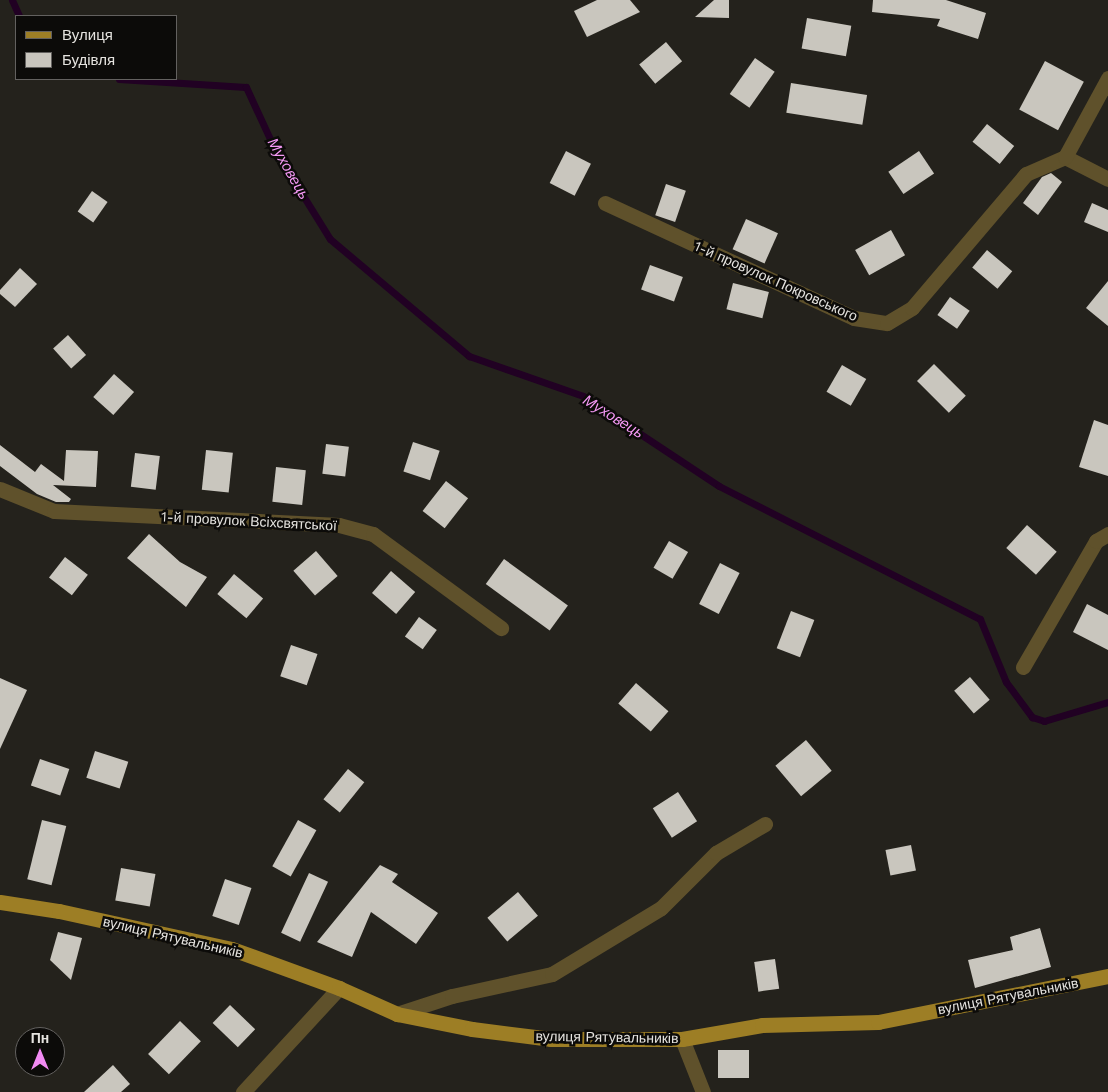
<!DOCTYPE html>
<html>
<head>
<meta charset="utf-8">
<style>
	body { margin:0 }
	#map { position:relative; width:1108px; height:1092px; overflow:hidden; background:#24221c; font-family:"Work Sans",sans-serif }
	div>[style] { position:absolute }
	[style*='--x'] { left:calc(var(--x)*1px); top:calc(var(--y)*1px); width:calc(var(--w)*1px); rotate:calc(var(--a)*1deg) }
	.stream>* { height:7px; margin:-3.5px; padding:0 3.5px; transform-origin:3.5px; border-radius:3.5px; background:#210123 }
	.building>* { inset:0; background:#c9c6be; transform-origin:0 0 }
	.minor>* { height:15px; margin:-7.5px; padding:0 7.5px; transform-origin:7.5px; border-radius:7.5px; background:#5f512b }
	.major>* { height:15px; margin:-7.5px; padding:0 7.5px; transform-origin:7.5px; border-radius:7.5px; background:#9d7e25 }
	span { translate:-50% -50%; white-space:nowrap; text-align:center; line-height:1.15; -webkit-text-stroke:5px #0c0b09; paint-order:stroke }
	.street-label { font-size:14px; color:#e5e3df }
	.water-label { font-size:15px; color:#f599f5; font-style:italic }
	.legend { position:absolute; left:15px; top:15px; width:162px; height:65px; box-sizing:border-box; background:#0c0b09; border:1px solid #63615f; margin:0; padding:6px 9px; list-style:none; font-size:15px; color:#e5e3df }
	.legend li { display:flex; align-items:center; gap:10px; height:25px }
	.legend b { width:25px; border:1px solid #63615f }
	.north { position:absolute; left:15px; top:1027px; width:50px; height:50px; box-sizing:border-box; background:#0c0b09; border:1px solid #63615f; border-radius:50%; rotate:0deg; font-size:14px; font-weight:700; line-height:20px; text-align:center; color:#e5e3df }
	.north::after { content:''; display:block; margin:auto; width:18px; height:22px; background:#f28af3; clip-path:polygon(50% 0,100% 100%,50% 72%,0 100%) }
</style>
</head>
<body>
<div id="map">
	<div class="stream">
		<i style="--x:12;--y:0;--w:17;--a:66"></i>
		<i style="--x:119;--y:79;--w:127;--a:3.6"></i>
		<i style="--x:246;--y:87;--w:72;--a:65.2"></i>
		<i style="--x:276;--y:152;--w:102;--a:58.2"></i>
		<i style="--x:330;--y:239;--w:182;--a:40.1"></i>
		<i style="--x:469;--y:356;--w:121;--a:19.3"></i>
		<i style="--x:583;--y:396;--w:163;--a:33.5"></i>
		<i style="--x:719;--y:486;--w:293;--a:27"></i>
		<i style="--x:980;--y:619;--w:68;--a:67.6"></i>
		<i style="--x:1006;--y:682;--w:44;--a:53.4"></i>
		<i style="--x:1032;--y:717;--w:13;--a:18"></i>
		<i style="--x:1044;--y:721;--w:67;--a:-16.5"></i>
	</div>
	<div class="building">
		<i style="clip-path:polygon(597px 0,630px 0,640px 12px,587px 37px,574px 11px)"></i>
		<i style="clip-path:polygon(714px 0,729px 0,729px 18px,695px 17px)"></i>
		<i style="clip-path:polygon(873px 0,946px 0,986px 13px,978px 39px,937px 26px,940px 19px,872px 12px)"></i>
		<i style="left:807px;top:18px;width:45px;height:31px;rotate:10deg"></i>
		<i style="left:666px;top:42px;width:25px;height:35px;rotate:50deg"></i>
		<i style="left:755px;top:58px;width:24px;height:44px;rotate:35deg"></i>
		<i style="left:1045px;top:61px;width:44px;height:55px;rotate:28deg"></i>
		<i style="left:791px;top:83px;width:77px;height:30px;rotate:9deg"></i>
		<i style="left:987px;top:124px;width:35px;height:23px;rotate:39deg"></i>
		<i style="left:566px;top:151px;width:28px;height:36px;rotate:27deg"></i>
		<i style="left:919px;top:151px;width:27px;height:37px;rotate:56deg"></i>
		<i style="clip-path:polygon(1051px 173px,1062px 182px,1038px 215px,1023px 203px,1042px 177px)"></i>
		<i style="left:666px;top:184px;width:21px;height:33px;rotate:19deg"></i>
		<i style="left:92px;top:191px;width:19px;height:25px;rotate:35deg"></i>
		<i style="clip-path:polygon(1092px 203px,1108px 210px,1108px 232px,1084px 222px)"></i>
		<i style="left:746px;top:219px;width:35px;height:33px;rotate:24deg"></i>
		<i style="left:891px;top:230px;width:29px;height:41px;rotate:61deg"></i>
		<i style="left:987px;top:250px;width:33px;height:23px;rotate:40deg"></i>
		<i style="left:650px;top:265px;width:35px;height:26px;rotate:20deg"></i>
		<i style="clip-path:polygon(20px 268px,37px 284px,15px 307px,0 294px,0 290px)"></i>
		<i style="clip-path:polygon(1108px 281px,1108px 326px,1086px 308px)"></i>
		<i style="left:733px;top:283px;width:37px;height:27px;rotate:14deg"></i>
		<i style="left:950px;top:297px;width:24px;height:22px;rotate:35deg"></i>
		<i style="left:68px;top:335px;width:27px;height:20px;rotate:48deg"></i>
		<i style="left:934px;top:364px;width:45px;height:24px;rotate:45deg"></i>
		<i style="left:842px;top:365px;width:28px;height:31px;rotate:30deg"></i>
		<i style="left:114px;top:374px;width:27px;height:31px;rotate:42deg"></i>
		<i style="clip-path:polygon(1094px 420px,1108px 425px,1108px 476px,1079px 467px)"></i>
		<i style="left:413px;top:442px;width:28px;height:31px;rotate:18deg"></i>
		<i style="left:326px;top:444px;width:23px;height:30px;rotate:7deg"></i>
		<i style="clip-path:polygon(0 445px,35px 472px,41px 464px,64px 481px,66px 450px,98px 451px,96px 487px,53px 485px,71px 499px,69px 502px,56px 502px,37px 494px,0 466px)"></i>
		<i style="left:206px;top:450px;width:27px;height:40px;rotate:6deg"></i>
		<i style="left:135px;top:453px;width:25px;height:34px;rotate:7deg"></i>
		<i style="left:276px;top:467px;width:30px;height:35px;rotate:6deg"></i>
		<i style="left:446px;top:481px;width:28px;height:38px;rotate:38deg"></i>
		<i style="left:1027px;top:525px;width:40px;height:31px;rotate:42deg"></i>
		<i style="clip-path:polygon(149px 534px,180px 562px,207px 577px,186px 607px,127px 558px)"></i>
		<i style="left:669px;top:541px;width:22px;height:31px;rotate:30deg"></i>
		<i style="left:316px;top:551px;width:33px;height:30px;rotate:49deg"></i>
		<i style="left:65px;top:557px;width:29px;height:26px;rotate:38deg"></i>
		<i style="left:504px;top:559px;width:79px;height:31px;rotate:36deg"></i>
		<i style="left:720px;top:563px;width:22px;height:46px;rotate:27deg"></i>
		<i style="left:391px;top:571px;width:32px;height:29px;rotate:41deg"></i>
		<i style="left:234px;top:574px;width:38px;height:26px;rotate:40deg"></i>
		<i style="clip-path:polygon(1087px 604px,1108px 615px,1108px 650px,1073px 632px)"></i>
		<i style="left:791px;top:611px;width:25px;height:40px;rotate:21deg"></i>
		<i style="left:419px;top:617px;width:22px;height:24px;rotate:36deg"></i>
		<i style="left:291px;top:645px;width:28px;height:33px;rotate:19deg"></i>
		<i style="left:970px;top:677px;width:30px;height:21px;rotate:49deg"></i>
		<i style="clip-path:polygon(0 678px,27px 690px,0 749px)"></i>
		<i style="left:636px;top:683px;width:43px;height:27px;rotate:41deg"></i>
		<i style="left:806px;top:740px;width:40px;height:40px;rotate:50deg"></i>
		<i style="left:95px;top:751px;width:35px;height:28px;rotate:18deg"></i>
		<i style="left:40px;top:759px;width:31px;height:28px;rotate:19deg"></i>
		<i style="left:348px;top:769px;width:21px;height:39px;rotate:39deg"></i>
		<i style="left:678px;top:792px;width:35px;height:30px;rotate:57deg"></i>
		<i style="left:42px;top:820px;width:25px;height:61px;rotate:14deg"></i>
		<i style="left:298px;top:820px;width:21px;height:53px;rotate:29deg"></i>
		<i style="left:911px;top:845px;width:26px;height:26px;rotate:79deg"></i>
		<i style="clip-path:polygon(380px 865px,398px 874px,392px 882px,438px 913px,416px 944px,371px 912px,352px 957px,317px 942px)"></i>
		<i style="left:121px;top:868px;width:35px;height:33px;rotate:10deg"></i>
		<i style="left:309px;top:873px;width:21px;height:66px;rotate:25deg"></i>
		<i style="left:225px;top:879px;width:28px;height:39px;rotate:19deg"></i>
		<i style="left:518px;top:892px;width:31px;height:40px;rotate:50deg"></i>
		<i style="clip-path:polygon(1040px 928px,1051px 967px,975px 988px,968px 960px,1013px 950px,1010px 937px)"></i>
		<i style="clip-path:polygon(58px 932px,82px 938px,71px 980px,50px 960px)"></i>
		<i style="left:775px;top:959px;width:30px;height:21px;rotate:82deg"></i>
		<i style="left:230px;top:1005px;width:35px;height:25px;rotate:44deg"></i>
		<i style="left:180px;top:1021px;width:29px;height:46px;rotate:44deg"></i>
		<i style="left:749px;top:1050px;width:28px;height:31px;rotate:90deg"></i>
		<i style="clip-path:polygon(113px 1065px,130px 1084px,121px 1092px,84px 1092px)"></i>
	</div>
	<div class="minor">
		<i style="--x:1065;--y:157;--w:48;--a:27.1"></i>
		<i style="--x:605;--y:203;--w:274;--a:24.8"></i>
		<i style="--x:854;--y:318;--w:33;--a:9"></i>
		<i style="--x:887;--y:323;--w:29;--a:-31"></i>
		<i style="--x:912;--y:308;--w:176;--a:-49.6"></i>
		<i style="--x:1026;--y:174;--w:43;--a:-23.6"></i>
		<i style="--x:1065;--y:157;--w:90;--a:-61.4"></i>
		<i style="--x:0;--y:489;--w:58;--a:22.2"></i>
		<i style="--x:54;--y:511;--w:285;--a:2.8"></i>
		<i style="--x:339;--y:525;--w:35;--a:15"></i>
		<i style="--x:373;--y:534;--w:159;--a:36.3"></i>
		<i style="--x:1023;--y:667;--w:146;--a:-59.9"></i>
		<i style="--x:1096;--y:541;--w:14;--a:-30"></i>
		<i style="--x:397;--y:1014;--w:58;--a:-18.1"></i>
		<i style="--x:452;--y:996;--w:102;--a:-12.4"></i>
		<i style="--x:552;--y:974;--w:127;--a:-31.2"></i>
		<i style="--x:661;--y:908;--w:78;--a:-45"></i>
		<i style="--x:716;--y:853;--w:57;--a:-30.6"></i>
		<i style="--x:682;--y:1039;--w:57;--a:68.4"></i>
		<i style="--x:243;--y:1092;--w:142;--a:-47.3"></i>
	</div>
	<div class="major">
		<i style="--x:0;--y:902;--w:60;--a:8.7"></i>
		<i style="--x:59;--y:911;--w:177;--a:12.4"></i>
		<i style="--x:232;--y:949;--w:114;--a:20"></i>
		<i style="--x:339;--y:988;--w:64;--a:24.1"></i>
		<i style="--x:397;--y:1014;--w:76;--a:11.3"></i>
		<i style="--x:472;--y:1029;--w:80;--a:7.2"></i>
		<i style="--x:551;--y:1039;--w:131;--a:0"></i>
		<i style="--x:682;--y:1039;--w:81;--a:-9.9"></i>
		<i style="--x:762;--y:1025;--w:116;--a:-1.5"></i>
		<i style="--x:878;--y:1022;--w:235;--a:-11.3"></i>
	</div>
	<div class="street-label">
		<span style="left:776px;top:281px;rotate:24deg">1-й провулок Покровського</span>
		<span style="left:249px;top:521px;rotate:3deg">1-й провулок Всіхсвятської</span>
		<span style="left:173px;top:937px;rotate:13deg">вулиця Рятувальників</span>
		<span style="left:1008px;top:996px;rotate:-11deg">вулиця Рятувальників</span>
		<span style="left:607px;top:1037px;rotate:1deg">вулиця Рятувальників</span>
	</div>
	<div class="water-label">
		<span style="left:288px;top:169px;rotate:60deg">Муховець</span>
		<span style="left:613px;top:417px;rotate:32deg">Муховець</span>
	</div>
	<ul class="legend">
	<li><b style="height:6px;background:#9d7e25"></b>Вулиця</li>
	<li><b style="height:14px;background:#c9c6be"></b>Будівля</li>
	</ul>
	<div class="north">Пн</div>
</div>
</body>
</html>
